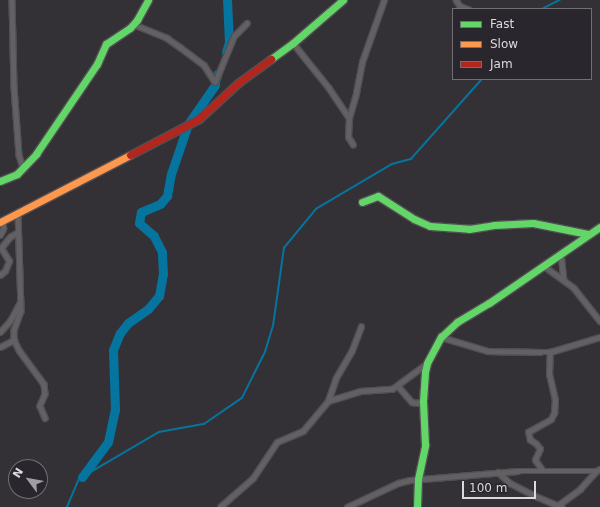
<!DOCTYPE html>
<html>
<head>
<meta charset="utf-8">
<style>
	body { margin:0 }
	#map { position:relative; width:600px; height:507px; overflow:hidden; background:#343136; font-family:"DejaVu Sans",sans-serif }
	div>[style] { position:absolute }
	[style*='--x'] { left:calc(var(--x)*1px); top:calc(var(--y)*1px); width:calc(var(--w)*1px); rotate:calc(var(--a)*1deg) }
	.stream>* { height:1.5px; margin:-0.75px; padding:0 0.75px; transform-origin:0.75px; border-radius:0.75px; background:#05749e }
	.river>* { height:9px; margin:-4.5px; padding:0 4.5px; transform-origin:4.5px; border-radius:4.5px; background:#05749e }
	.roads { filter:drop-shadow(1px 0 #524f54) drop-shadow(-1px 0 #524f54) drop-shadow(0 1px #524f54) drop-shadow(0 -1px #524f54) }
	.street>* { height:4.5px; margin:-2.25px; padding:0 2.25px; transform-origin:2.25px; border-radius:2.25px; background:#626063 }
	.fast>* { height:7px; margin:-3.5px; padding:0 3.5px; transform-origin:3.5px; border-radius:3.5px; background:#63d668 }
	.slow>* { height:7px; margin:-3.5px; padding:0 3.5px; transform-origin:3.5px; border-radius:3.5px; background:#ff974d }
	.jam>* { height:7px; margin:-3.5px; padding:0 3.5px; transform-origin:3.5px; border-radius:3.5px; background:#b3261e }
	span { translate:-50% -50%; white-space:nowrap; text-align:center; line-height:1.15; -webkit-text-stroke:4px #2a262d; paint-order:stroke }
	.legend { position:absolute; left:452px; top:8px; width:140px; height:72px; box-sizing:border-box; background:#2a262d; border:1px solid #716e74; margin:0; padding:5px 7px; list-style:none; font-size:12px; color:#dcd9de }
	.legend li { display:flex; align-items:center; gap:8px; height:20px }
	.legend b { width:20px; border:1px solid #716e74 }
	.north { position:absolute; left:8px; top:459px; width:40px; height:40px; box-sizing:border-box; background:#2a262d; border:1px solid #716e74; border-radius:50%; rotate:302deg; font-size:11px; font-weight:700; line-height:16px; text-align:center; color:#dcd9de }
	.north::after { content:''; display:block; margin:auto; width:14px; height:18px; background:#a19ea3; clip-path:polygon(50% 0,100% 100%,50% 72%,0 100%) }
	.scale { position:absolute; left:462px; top:481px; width:74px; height:18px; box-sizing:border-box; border:2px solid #dcd9de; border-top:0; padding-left:5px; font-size:12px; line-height:14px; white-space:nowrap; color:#dcd9de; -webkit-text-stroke:3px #2a262d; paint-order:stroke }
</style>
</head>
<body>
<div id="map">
	<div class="stream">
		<i style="--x:542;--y:9;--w:20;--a:-27"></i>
		<i style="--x:67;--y:507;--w:30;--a:-67"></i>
		<i style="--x:79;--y:479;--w:93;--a:-30.4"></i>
		<i style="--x:159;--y:432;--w:46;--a:-10.1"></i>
		<i style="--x:204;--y:424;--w:46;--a:-34.4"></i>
		<i style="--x:242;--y:398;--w:51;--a:-63.4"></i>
		<i style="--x:265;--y:352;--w:27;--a:-73"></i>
		<i style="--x:273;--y:326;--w:79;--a:-82"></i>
		<i style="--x:284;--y:248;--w:50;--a:-50.6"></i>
		<i style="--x:316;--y:209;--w:88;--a:-30.6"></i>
		<i style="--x:392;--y:164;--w:20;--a:-15"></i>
		<i style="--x:411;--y:159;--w:107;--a:-48.4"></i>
	</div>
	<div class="river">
		<i style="--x:226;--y:52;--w:10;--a:-73"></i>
		<i style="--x:229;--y:42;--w:42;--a:-92.7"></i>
		<i style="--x:82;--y:477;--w:44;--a:-53.4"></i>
		<i style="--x:108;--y:442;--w:33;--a:-78"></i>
		<i style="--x:115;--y:410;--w:60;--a:-91.9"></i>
		<i style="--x:113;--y:350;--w:18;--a:-68"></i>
		<i style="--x:120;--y:333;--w:13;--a:-51"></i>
		<i style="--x:128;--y:323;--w:24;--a:-35"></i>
		<i style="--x:148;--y:309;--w:17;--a:-50"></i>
		<i style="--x:159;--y:296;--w:22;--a:-80"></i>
		<i style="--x:163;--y:274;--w:22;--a:-93"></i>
		<i style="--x:162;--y:252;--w:18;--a:-117"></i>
		<i style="--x:154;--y:236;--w:20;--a:-139"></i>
		<i style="--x:139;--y:223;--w:11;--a:-80"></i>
		<i style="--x:141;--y:212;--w:21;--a:-23"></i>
		<i style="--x:160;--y:204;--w:11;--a:-49"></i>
		<i style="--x:167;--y:196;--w:22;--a:-80"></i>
		<i style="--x:171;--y:174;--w:53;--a:-71.2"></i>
		<i style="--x:188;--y:124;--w:47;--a:-55.3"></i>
		<i style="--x:215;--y:85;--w:3;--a:-90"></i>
		<i style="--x:215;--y:82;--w:9;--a:-72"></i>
	</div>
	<div class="roads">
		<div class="street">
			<i style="--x:12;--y:0;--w:87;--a:88.7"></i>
			<i style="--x:14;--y:87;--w:68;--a:85.8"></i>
			<i style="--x:19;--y:155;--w:13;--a:72"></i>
			<i style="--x:456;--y:0;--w:7;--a:56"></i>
			<i style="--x:460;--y:6;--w:9;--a:21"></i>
			<i style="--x:133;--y:24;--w:37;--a:22"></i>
			<i style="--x:167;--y:38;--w:16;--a:35"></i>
			<i style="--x:180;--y:47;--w:30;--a:37"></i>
			<i style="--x:204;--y:65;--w:20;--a:57"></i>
			<i style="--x:215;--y:82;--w:50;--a:-67.6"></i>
			<i style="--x:234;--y:36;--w:18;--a:-45"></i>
			<i style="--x:293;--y:43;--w:58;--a:51.3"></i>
			<i style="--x:329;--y:88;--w:36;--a:56"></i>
			<i style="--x:353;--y:145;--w:9;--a:-122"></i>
			<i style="--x:348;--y:137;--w:19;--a:-87"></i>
			<i style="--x:349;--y:118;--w:26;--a:-74"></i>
			<i style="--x:356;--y:93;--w:32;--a:-79"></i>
			<i style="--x:362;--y:62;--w:66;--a:-70.5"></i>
			<i style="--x:18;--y:213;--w:98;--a:88.2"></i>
			<i style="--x:21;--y:311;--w:20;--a:110"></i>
			<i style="--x:14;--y:330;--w:10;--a:90"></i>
			<i style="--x:14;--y:340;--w:11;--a:63"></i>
			<i style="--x:19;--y:350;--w:42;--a:53.7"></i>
			<i style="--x:44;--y:384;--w:10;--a:84"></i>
			<i style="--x:45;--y:394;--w:13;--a:113"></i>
			<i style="--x:40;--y:406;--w:13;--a:67"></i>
			<i style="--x:0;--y:235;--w:7;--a:-63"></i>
			<i style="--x:3;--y:229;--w:8;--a:-90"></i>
			<i style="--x:561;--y:253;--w:27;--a:84"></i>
			<i style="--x:544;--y:266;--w:37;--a:36"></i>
			<i style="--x:574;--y:288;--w:42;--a:51.8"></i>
			<i style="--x:0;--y:275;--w:6;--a:-39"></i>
			<i style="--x:5;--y:271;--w:11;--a:-68"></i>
			<i style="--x:9;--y:261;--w:15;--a:-122"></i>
			<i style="--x:1;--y:248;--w:14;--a:-51"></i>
			<i style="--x:10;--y:237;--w:9;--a:-32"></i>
			<i style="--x:0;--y:332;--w:15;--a:-48"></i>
			<i style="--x:10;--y:321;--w:21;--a:-62"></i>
			<i style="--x:441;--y:337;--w:49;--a:16.6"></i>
			<i style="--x:488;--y:351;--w:52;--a:1.1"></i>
			<i style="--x:540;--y:352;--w:10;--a:0"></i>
			<i style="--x:550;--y:352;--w:52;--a:-16.7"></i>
			<i style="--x:0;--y:347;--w:16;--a:-27"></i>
			<i style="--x:398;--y:386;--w:21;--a:49"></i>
			<i style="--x:412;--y:402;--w:5;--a:11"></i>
			<i style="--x:417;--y:403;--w:6;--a:-18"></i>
			<i style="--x:328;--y:401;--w:34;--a:-17"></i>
			<i style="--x:360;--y:391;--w:32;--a:-4"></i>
			<i style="--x:392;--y:389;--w:42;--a:-36.3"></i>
			<i style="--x:542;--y:470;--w:12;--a:-125"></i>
			<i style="--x:535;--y:460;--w:12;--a:-66"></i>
			<i style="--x:540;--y:449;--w:6;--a:-129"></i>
			<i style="--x:536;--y:444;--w:7;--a:-146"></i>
			<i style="--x:530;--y:440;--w:8;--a:-104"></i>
			<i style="--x:528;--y:432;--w:26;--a:-29"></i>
			<i style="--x:551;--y:419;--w:7;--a:-63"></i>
			<i style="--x:554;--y:413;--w:13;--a:-86"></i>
			<i style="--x:555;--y:400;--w:26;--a:-103"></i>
			<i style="--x:549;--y:375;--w:23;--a:-88"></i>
			<i style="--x:498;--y:472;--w:16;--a:43"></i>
			<i style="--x:510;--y:483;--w:31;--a:27"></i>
			<i style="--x:538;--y:497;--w:26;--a:23"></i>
			<i style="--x:557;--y:506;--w:29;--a:-36"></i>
			<i style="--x:580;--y:489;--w:24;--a:-48"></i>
			<i style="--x:220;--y:507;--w:44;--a:-41.3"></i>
			<i style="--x:253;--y:478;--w:43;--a:-56.3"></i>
			<i style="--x:277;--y:442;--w:28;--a:-23"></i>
			<i style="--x:303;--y:431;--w:39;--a:-50"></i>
			<i style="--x:328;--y:401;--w:24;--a:-71"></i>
			<i style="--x:336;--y:378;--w:32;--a:-60"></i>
			<i style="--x:352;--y:350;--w:25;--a:-69"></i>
			<i style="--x:347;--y:507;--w:56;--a:-25.2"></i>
			<i style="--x:398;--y:483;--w:12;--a:-14"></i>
			<i style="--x:410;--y:480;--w:108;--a:-4.8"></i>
			<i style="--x:518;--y:471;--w:78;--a:0"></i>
			<i style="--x:596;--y:471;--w:4;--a:-27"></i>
		</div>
		<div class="fast">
			<i style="--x:271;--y:59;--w:27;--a:-36"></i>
			<i style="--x:293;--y:43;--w:66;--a:-40.7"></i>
			<i style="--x:0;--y:181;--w:18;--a:-22"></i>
			<i style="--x:17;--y:174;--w:28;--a:-46"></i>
			<i style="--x:36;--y:154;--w:109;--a:-55.9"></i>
			<i style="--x:97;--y:64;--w:22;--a:-66"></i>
			<i style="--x:106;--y:44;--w:29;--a:-34"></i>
			<i style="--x:130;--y:28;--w:11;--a:-49"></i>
			<i style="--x:137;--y:20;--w:23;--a:-61"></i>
			<i style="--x:362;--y:202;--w:17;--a:-21"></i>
			<i style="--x:378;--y:196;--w:43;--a:32.6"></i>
			<i style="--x:414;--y:219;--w:17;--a:24"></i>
			<i style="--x:430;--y:226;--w:39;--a:4"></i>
			<i style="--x:469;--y:229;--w:25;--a:-9"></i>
			<i style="--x:494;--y:225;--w:39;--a:-3"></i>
			<i style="--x:533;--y:223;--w:56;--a:11.3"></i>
			<i style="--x:417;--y:507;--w:28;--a:-88"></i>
			<i style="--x:418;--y:479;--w:35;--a:-78"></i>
			<i style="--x:425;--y:445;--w:44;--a:-92.6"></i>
			<i style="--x:423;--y:401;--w:29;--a:-86"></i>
			<i style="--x:425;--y:372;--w:9;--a:-77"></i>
			<i style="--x:427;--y:363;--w:30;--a:-62"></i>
			<i style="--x:441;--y:337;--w:22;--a:-43"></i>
			<i style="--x:457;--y:322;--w:37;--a:-31"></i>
			<i style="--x:489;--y:303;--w:135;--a:-34.4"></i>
		</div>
		<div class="slow">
			<i style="--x:0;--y:222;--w:146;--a:-27.3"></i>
		</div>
		<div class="jam">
			<i style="--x:130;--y:155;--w:78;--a:-27.6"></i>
			<i style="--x:199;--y:119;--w:53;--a:-42.7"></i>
			<i style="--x:238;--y:83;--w:41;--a:-36"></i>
		</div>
	</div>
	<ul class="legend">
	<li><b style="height:5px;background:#63d668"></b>Fast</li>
	<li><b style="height:5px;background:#ff974d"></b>Slow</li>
	<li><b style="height:5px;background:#b3261e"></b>Jam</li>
	</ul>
	<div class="north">N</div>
	<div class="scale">100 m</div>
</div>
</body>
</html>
